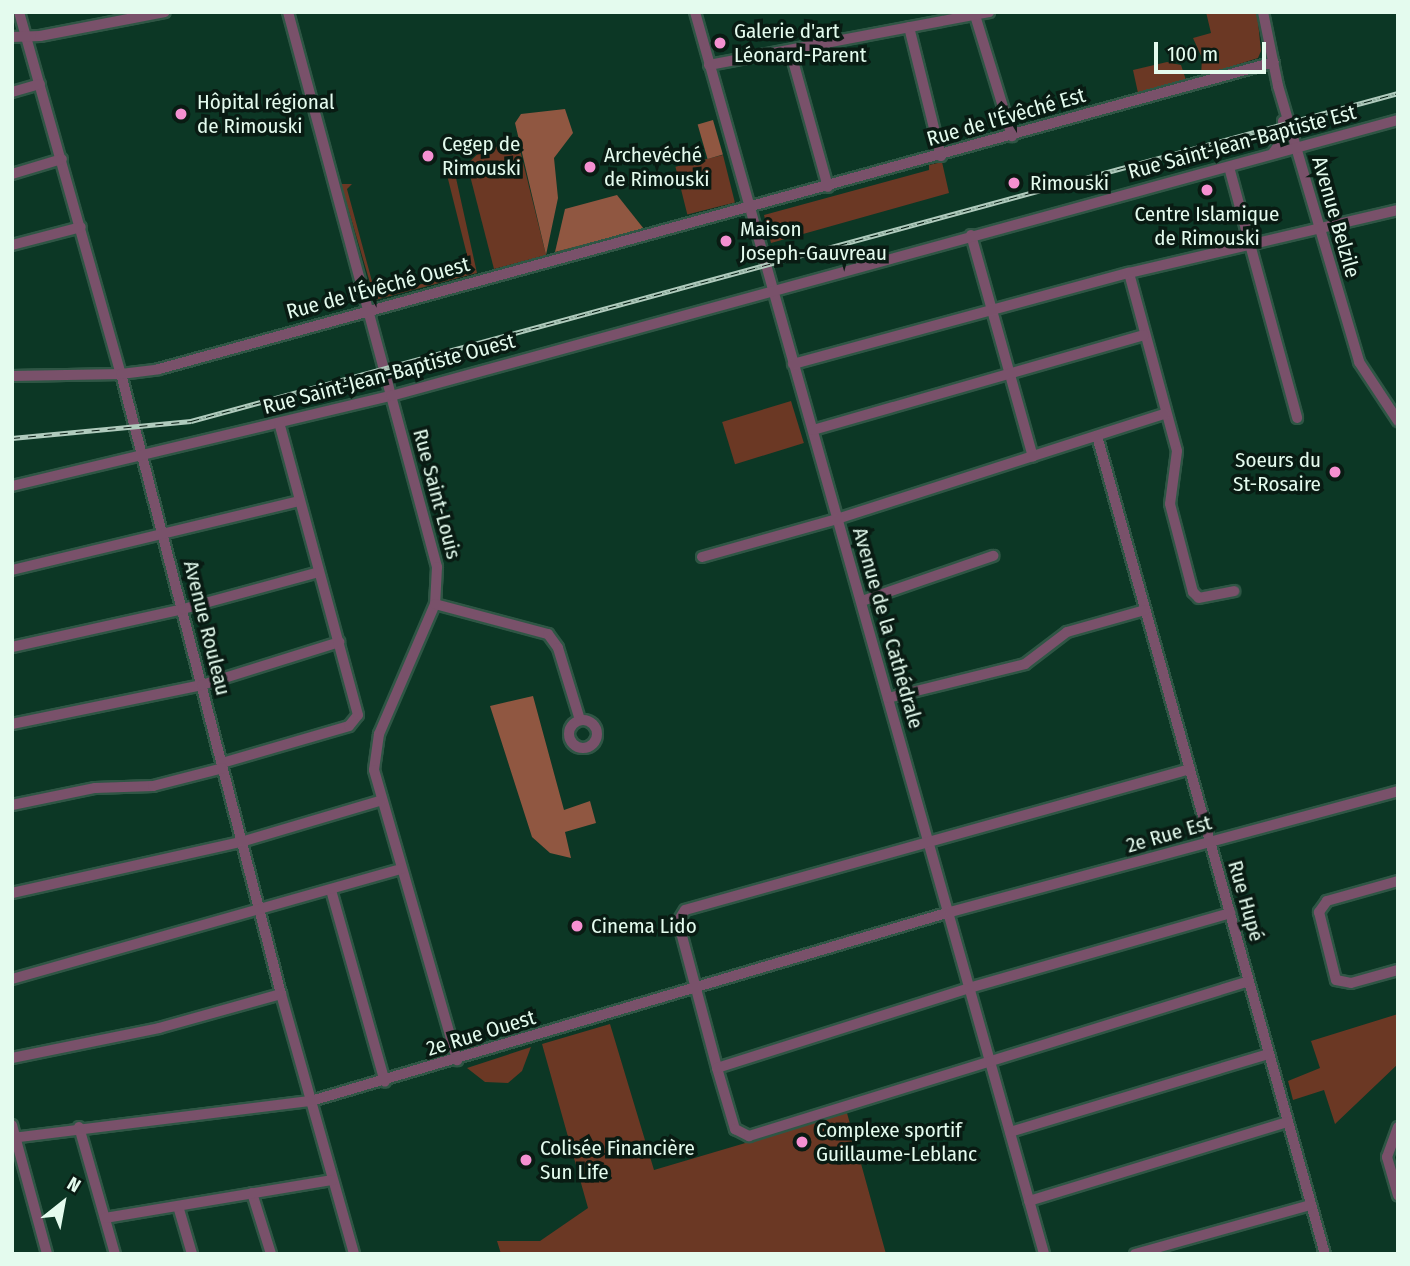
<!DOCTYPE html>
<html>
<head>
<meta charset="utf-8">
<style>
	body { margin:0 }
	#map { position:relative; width:1410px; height:1266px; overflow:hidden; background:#0c3725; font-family:"Fira Sans Condensed",sans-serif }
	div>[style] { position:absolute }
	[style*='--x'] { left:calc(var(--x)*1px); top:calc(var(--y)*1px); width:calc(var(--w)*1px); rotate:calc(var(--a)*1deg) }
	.green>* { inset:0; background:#6b3824; transform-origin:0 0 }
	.forest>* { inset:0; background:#905741; transform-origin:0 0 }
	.roads { filter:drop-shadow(2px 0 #2f5645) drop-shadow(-2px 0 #2f5645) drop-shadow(0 2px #2f5645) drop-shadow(0 -2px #2f5645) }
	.minor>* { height:10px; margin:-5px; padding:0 5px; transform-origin:5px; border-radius:5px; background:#79516a }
	.minor>.ring { margin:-5px; padding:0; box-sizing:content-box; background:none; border:10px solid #79516a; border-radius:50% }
	.rail>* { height:5px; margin-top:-2.5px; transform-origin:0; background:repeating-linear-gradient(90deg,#091b13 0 8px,#b0cbbd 0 16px); box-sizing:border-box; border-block:2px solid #b0cbbd }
	.dots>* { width:19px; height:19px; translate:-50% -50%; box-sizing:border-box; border:4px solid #091b13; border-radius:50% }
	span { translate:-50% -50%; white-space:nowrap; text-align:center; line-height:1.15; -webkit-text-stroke:7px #091b13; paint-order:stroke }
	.poi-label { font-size:21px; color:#e4fbee }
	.left { translate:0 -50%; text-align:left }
	.right { translate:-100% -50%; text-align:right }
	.street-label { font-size:21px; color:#e4fbee }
	.frame { position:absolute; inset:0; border:14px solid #e4fbee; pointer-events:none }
	.north { position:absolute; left:28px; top:1168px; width:70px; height:70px; -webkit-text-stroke:5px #091b13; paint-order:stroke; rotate:31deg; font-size:19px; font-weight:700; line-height:28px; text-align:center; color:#e4fbee }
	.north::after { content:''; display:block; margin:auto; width:24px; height:32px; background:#e4fbee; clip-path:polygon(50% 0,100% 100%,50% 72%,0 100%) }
	.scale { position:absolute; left:1154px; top:42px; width:112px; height:32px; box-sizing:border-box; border:4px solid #e4fbee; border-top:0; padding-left:9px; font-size:21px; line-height:24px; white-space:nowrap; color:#e4fbee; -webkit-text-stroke:5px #091b13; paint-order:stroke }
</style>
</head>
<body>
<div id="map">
	<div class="green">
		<i style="clip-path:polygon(1206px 12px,1257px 12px,1261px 51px,1258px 58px,1201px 76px,1202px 58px,1193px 38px,1211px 33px)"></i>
		<i style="clip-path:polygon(1167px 62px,1181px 65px,1186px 80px,1138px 93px,1133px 70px)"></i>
		<i style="clip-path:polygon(518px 142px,546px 255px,494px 269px,467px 164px,482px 150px)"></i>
		<i style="left:723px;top:155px;width:49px;height:49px;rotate:76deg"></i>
		<i style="clip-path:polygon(942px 162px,949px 193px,771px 243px,764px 215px,929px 170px,929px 165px)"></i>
		<i style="clip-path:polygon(446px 171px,452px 171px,456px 178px,477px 273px,375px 300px,341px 184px,352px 184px,347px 189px,376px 296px,471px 271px)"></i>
		<i style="left:791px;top:401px;width:44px;height:72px;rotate:73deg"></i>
		<i style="clip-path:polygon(1398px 1014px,1398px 1064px,1335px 1124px,1324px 1090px,1293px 1100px,1288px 1081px,1320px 1068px,1311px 1041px)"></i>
		<i style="clip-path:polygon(610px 1024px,654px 1170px,847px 1113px,886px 1254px,501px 1254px,497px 1241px,540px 1241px,588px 1208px,542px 1044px)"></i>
		<i style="clip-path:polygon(531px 1047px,522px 1071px,508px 1083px,485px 1082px,467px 1068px)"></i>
	</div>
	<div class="forest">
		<i style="clip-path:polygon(565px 109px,573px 133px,554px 158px,558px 198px,546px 255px,515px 123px,521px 114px)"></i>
		<i style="left:713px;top:120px;width:36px;height:16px;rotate:74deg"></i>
		<i style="clip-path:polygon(617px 195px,644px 229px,555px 252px,565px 209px)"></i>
		<i style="clip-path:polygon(533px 696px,564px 810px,590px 801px,596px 823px,565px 832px,571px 858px,550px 853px,532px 837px,490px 706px)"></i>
	</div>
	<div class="roads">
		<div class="minor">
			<i style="--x:19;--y:12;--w:376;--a:74.3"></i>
			<i style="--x:121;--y:374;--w:640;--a:75.53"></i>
			<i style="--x:281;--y:994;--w:270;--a:74.3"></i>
			<i style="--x:288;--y:12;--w:575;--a:74.97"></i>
			<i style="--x:437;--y:567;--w:37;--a:93"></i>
			<i style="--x:435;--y:604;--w:142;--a:113.3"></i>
			<i style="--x:379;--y:734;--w:36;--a:98"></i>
			<i style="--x:374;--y:770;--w:302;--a:74"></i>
			<i style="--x:695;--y:12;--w:1290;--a:74.3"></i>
			<i style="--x:974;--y:12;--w:130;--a:73"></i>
			<i style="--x:1263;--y:12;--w:76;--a:78.5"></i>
			<i style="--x:1278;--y:86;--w:288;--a:73.6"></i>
			<i style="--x:1359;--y:362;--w:71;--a:56.5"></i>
			<i style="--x:909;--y:27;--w:133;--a:76.1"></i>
			<i style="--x:12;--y:37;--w:28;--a:-2"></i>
			<i style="--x:40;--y:36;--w:127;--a:-10.9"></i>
			<i style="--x:790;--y:50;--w:142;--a:74.5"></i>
			<i style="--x:709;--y:65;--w:285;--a:-10.7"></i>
			<i style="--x:12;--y:92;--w:29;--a:-16"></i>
			<i style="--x:1273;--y:153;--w:21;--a:-55"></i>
			<i style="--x:1285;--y:136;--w:15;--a:-98"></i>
			<i style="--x:1229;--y:167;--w:260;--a:74.8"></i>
			<i style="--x:12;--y:174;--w:52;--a:-16.7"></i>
			<i style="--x:971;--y:235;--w:230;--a:74.4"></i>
			<i style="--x:12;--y:245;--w:71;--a:-14.6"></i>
			<i style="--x:1129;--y:273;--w:184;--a:74.9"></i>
			<i style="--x:1177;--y:451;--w:53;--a:97.5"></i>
			<i style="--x:1170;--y:504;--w:91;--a:75.4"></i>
			<i style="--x:1193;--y:592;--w:8;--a:45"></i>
			<i style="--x:1199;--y:598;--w:36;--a:-11"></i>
			<i style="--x:793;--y:364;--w:348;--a:-15.2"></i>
			<i style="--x:1129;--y:273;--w:276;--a:-13.2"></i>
			<i style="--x:12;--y:376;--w:109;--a:-1.1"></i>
			<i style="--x:121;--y:374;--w:38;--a:-7"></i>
			<i style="--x:159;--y:369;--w:1156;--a:-15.39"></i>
			<i style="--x:813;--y:430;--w:344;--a:-16"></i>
			<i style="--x:1097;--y:436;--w:849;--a:74.43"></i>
			<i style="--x:12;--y:486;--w:390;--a:-13.4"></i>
			<i style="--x:391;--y:396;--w:1044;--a:-15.33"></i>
			<i style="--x:702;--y:557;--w:140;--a:-15.7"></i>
			<i style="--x:837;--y:519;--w:344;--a:-17.8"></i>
			<i style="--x:12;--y:570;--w:296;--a:-13.5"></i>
			<i style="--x:862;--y:601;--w:139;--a:-19"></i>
			<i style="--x:435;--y:604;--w:117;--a:14.9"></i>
			<i style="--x:548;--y:634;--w:17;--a:54"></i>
			<i style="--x:558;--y:648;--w:75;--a:73"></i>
			<i style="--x:12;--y:647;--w:175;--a:-12.5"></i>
			<i style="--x:183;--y:609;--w:141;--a:-15.2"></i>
			<i style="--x:888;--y:698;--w:141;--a:-13.9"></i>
			<i style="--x:1025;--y:664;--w:53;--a:-37.3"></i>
			<i style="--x:1067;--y:632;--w:81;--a:-15.8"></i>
			<i class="ring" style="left:569px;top:720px;width:18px;height:18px"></i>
			<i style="--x:12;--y:724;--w:194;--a:-11.6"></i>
			<i style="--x:202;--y:685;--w:144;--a:-17.4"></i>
			<i style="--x:222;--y:763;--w:132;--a:-16.2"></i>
			<i style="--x:349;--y:726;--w:14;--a:-51"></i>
			<i style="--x:358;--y:715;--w:302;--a:-105.1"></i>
			<i style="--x:1190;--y:769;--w:524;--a:164.4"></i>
			<i style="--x:685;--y:910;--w:13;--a:122"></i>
			<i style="--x:678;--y:921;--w:152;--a:75.1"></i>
			<i style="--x:717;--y:1068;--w:64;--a:73.6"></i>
			<i style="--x:735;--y:1129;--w:16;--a:27"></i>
			<i style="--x:749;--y:1136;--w:523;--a:-17.22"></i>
			<i style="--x:12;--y:805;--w:85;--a:-11.6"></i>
			<i style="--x:95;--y:788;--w:58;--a:-2"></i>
			<i style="--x:153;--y:786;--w:72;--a:-14.4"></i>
			<i style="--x:1398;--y:881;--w:74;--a:164.3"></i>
			<i style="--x:1327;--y:901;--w:14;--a:126"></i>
			<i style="--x:1319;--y:912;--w:70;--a:76"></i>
			<i style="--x:1336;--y:980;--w:15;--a:11"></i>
			<i style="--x:1351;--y:983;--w:49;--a:-15.5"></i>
			<i style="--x:331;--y:890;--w:199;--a:74.3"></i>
			<i style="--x:12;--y:893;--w:238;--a:-12.6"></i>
			<i style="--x:244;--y:841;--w:144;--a:-16.5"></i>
			<i style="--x:12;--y:979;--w:405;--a:-15.8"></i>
			<i style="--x:12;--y:1058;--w:150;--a:-11.5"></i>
			<i style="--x:159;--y:1028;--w:127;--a:-15.6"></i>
			<i style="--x:717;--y:1068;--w:264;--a:-17.6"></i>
			<i style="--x:969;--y:988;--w:272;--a:-16"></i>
			<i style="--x:12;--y:1125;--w:134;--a:74.8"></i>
			<i style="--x:79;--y:1127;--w:132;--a:74.2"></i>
			<i style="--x:1398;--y:1127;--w:32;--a:110"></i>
			<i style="--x:1387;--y:1157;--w:40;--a:74"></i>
			<i style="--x:1010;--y:1132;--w:270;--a:-16.8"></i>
			<i style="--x:12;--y:1138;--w:301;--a:-7.1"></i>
			<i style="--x:311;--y:1101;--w:666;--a:-16.48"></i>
			<i style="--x:950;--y:912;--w:464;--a:-15.1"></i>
			<i style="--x:252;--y:1193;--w:64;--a:72.7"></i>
			<i style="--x:1029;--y:1201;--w:271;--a:-17"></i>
			<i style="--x:178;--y:1206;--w:50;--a:73.7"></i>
			<i style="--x:105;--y:1218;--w:231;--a:-9.5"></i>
			<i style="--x:1135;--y:1254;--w:183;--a:-15.6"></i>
		</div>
	</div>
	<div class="rail">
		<i style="--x:12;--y:438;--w:180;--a:-5.4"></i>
		<i style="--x:191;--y:421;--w:1251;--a:-15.2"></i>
	</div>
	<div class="dots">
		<i style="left:720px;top:43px;background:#f590d1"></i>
		<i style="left:181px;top:114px;background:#f590d1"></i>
		<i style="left:428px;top:156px;background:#f590d1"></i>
		<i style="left:590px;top:167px;background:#f590d1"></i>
		<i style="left:1014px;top:183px;background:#f590d1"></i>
		<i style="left:1207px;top:190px;background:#f590d1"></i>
		<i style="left:726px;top:241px;background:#f590d1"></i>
		<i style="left:1335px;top:472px;background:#f590d1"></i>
		<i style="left:577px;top:926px;background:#f590d1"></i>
		<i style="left:802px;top:1142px;background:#f590d1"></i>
		<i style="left:526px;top:1160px;background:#f590d1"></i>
	</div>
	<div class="poi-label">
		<span class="left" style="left:734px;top:43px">Galerie d'art<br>Léonard-Parent</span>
		<span class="left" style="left:197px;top:114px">Hôpital régional<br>de Rimouski</span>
		<span class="left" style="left:442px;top:156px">Cegep de<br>Rimouski</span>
		<span class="left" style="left:604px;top:167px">Archevéché<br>de Rimouski</span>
		<span class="left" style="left:1030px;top:183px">Rimouski</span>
		<span style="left:1207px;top:226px">Centre Islamique<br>de Rimouski</span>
		<span class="left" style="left:740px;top:241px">Maison<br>Joseph-Gauvreau</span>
		<span class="right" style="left:1321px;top:472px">Soeurs du<br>St-Rosaire</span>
		<span class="left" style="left:591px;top:926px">Cinema Lido</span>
		<span class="left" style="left:816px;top:1142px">Complexe sportif<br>Guillaume-Leblanc</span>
		<span class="left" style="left:540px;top:1160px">Colisée Financière<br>Sun Life</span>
	</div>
	<div class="street-label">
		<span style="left:1006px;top:117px;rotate:-16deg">Rue de l'Évêché Est</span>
		<span style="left:1242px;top:142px;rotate:-15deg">Rue Saint-Jean-Baptiste Est</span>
		<span style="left:1336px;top:217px;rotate:74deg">Avenue Belzile</span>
		<span style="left:378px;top:288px;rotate:-15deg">Rue de l'Évêché Ouest</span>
		<span style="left:389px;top:374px;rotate:-15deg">Rue Saint-Jean-Baptiste Ouest</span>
		<span style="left:437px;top:494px;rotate:75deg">Rue Saint-Louis</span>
		<span style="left:207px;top:628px;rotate:76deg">Avenue Rouleau</span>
		<span style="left:888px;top:628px;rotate:74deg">Avenue de la Cathédrale</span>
		<span style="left:1169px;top:834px;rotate:-16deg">2e Rue Est</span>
		<span style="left:1246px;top:901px;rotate:74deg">Rue Hupé</span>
		<span style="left:481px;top:1033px;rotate:-17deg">2e Rue Ouest</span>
	</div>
	<div class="frame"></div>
	<div class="north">N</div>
	<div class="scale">100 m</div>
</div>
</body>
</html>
